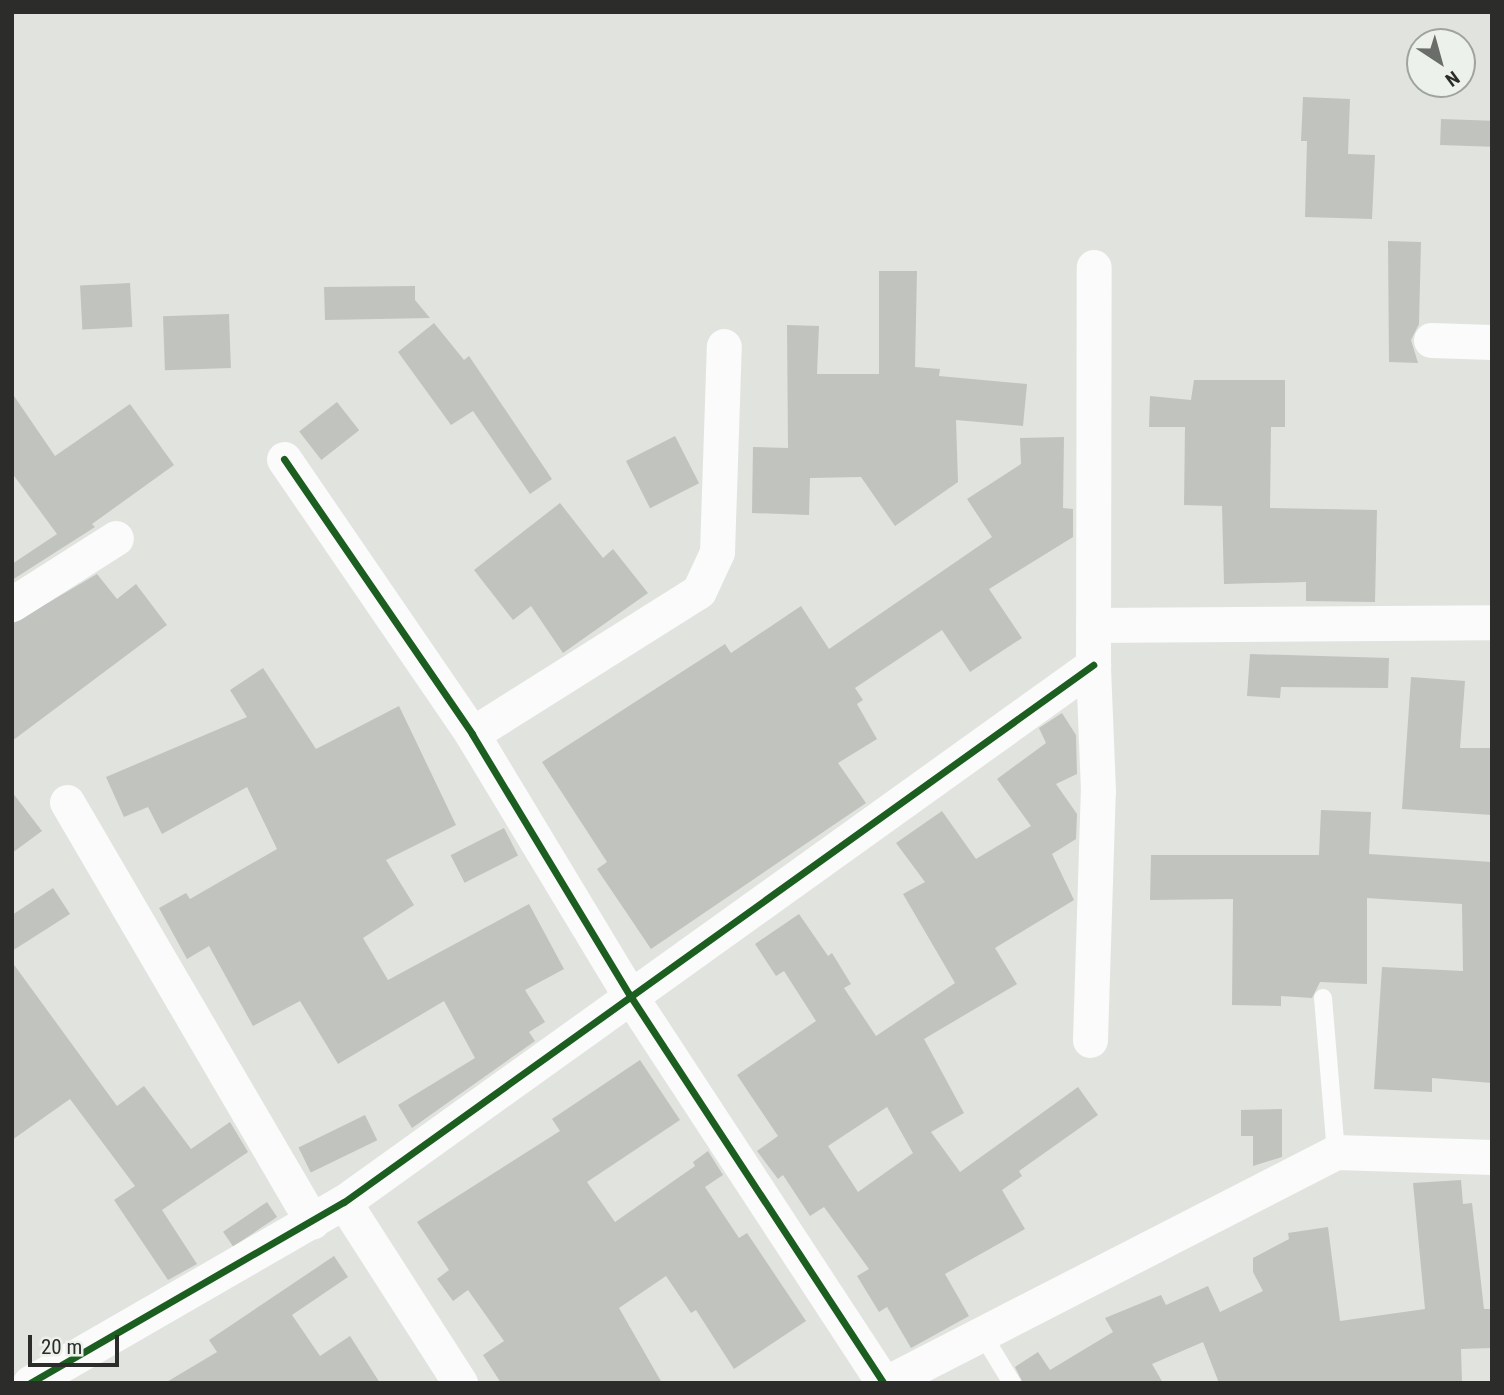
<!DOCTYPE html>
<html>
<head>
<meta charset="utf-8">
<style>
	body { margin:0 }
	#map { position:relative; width:1504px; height:1395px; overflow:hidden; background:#e0e3de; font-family:"Roboto Condensed",sans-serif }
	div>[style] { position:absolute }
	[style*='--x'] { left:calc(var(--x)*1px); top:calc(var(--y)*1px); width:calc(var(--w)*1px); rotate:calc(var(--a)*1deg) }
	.building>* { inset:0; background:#c1c3bf; transform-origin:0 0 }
	.service>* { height:18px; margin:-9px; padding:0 9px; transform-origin:9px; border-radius:9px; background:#fafbfa }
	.minor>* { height:35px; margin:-17.5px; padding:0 17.5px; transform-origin:17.5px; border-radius:17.5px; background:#fafbfa }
	.cycleway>* { height:7px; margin:-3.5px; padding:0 3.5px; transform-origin:3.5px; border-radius:3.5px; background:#1b5e20 }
	span { translate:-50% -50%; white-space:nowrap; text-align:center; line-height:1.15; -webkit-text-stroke:5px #edf1eb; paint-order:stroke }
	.frame { position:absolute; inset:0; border:14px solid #2c2d2b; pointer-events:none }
	.north { position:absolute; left:1406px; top:28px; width:70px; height:70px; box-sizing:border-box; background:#edf1eb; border:2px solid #a0a39e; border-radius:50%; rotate:144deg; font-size:19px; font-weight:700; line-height:28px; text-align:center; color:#2c2d2b }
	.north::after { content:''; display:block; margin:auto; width:24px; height:32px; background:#6b6d6a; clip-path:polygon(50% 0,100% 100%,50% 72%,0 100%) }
	.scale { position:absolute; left:28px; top:1335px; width:91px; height:32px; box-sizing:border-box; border:4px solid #2c2d2b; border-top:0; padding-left:9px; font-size:21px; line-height:24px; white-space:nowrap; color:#2c2d2b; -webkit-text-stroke:5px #edf1eb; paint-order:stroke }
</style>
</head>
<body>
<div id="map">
	<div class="building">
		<i style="clip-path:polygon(1303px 97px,1350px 99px,1348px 154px,1375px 155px,1372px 219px,1305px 217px,1307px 141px,1301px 141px)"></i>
		<i style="left:1441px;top:119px;width:51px;height:26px;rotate:2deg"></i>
		<i style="clip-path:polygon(1388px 241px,1421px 242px,1419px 324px,1411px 340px,1418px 363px,1389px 362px)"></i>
		<i style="clip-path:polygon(879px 271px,917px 271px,915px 367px,940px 369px,939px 376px,1027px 384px,1023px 426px,956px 420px,958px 482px,895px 526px,861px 477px,810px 478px,809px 515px,752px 513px,753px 447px,788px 448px,787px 325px,819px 326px,817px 374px,879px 374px)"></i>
		<i style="left:130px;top:283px;width:44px;height:50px;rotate:87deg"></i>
		<i style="clip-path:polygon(415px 286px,415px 300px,430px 318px,325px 320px,324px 287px)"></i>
		<i style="left:229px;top:314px;width:54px;height:66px;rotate:88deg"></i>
		<i style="clip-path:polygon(434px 323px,464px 360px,469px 356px,552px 479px,530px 494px,473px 411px,451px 425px,398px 352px)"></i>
		<i style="clip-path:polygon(1194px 380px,1285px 380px,1285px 427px,1271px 427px,1270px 508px,1377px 510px,1375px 602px,1306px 601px,1306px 582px,1224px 584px,1222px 506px,1184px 505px,1185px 427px,1149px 427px,1150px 396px,1191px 400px)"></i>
		<i style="clip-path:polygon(12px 393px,55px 456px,130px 404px,174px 465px,92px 524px,95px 527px,12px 580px,12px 564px,57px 534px,12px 473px)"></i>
		<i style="left:337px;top:402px;width:36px;height:48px;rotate:52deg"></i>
		<i style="left:675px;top:436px;width:53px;height:55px;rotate:63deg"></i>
		<i style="clip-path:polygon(1064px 437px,1063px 508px,1073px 509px,1073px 537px,989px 589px,1022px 638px,970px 672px,942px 630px,855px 688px,863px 700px,857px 704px,877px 739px,838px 763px,866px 803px,651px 949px,597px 869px,607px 862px,542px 762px,725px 644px,731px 653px,801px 606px,829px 649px,992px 537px,967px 499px,1021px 464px,1020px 438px)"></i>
		<i style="clip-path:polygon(560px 503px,603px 558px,613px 549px,648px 593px,563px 653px,531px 606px,513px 620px,474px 570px)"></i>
		<i style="clip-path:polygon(97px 574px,117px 599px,136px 584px,167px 625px,12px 741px,12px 624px)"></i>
		<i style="clip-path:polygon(1250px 654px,1389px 658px,1388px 688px,1281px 687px,1280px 698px,1247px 696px)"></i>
		<i style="clip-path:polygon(263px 668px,316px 749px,399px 706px,456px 825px,386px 860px,414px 905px,363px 938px,388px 980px,529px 904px,564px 969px,525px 990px,545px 1022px,529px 1032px,535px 1041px,412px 1128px,398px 1105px,475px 1058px,444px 1001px,338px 1064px,300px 1001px,253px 1026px,209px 946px,187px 959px,159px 908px,186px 893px,190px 899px,277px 849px,247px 787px,162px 834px,148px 807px,124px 817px,106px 777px,247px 717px,230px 690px)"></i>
		<i style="clip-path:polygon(1411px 677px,1465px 681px,1460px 748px,1492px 748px,1492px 815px,1402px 809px)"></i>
		<i style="clip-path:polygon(evenodd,1062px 713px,1076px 735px,1077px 774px,1056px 784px,1077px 814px,1076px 839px,1052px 854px,1074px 900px,995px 948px,1017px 984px,924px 1039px,964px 1113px,931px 1132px,960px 1172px,1078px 1087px,1098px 1115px,1019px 1171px,1022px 1176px,1002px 1190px,1025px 1229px,945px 1274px,969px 1316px,911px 1348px,887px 1307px,879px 1312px,857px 1276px,869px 1269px,824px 1207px,810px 1216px,783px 1175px,778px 1179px,757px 1151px,778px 1136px,737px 1075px,816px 1021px,784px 971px,776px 976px,755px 944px,799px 914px,828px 956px,832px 953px,851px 984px,844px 988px,876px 1036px,955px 983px,903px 894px,925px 882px,896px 843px,942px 811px,976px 859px,1031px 826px,997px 779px,1046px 743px,1039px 728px,1062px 713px,887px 1107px,913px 1153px,858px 1192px,828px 1146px,887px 1107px)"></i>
		<i style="clip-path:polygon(12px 792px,42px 831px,12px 853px)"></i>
		<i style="clip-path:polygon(1321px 810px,1371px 812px,1369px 854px,1492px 862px,1492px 1083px,1432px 1078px,1432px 1092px,1374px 1089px,1382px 967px,1463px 971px,1462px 904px,1367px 898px,1367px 984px,1320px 982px,1312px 998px,1281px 996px,1281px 1006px,1232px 1005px,1233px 899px,1150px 900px,1151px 855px,1319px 855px)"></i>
		<i style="left:504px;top:828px;width:31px;height:60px;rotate:63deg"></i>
		<i style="clip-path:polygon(53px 888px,70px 914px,12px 951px,12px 915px)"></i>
		<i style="clip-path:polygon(12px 962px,117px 1106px,144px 1086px,191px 1149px,230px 1122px,248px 1152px,162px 1210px,197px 1264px,168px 1280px,114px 1200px,135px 1186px,70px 1099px,12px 1140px)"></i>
		<i style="clip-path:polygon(640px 1060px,680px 1120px,587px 1182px,615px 1222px,695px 1166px,693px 1162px,708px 1151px,723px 1175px,705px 1187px,739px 1238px,747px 1233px,806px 1321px,734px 1369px,696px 1310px,691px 1313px,666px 1276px,619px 1308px,662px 1383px,501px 1383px,483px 1355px,504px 1341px,468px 1290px,453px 1301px,437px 1279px,449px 1270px,417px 1222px,560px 1131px,552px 1119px)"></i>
		<i style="clip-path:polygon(1282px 1109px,1282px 1157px,1253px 1166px,1253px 1136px,1241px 1136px,1241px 1110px)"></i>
		<i style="left:365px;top:1115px;width:28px;height:74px;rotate:64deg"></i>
		<i style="clip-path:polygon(1461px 1180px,1463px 1204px,1472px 1203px,1484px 1309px,1492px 1309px,1492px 1348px,1461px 1349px,1462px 1383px,1219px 1383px,1203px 1342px,1152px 1364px,1163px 1383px,1023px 1383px,1015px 1367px,1038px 1352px,1050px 1370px,1113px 1332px,1105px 1318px,1161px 1295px,1166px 1305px,1208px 1286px,1220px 1312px,1263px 1291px,1253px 1272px,1253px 1258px,1289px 1239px,1288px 1233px,1328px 1227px,1340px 1321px,1425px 1309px,1413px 1183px)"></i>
		<i style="left:267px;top:1202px;width:18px;height:53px;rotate:56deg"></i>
		<i style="clip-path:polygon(334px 1256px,348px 1277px,292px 1315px,320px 1356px,350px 1336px,380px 1383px,165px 1383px,217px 1352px,209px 1340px)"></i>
	</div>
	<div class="service">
		<i style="--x:1323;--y:998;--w:155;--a:85.2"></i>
		<i style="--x:981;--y:1332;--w:60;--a:58.7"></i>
	</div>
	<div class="minor">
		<i style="--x:1431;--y:340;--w:61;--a:1.9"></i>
		<i style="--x:284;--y:459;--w:333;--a:55.6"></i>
		<i style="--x:472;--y:734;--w:304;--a:58.9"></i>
		<i style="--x:629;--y:994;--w:465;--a:56.8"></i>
		<i style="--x:12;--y:604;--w:123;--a:-32.4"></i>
		<i style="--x:1093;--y:625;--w:399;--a:-0.4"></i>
		<i style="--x:472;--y:734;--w:268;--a:-32.2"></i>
		<i style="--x:699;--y:591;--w:43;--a:-65.2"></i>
		<i style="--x:717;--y:552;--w:206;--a:-88.1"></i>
		<i style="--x:67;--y:802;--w:486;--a:59.7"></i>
		<i style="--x:1090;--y:1040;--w:249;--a:-88.2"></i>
		<i style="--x:1098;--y:791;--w:126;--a:-92.3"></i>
		<i style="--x:1093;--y:665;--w:398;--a:-89.9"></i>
		<i style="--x:344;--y:1202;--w:215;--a:57.3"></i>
		<i style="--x:30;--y:1383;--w:362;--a:-30"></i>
		<i style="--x:344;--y:1202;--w:922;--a:-35.64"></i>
		<i style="--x:886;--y:1383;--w:506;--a:-27.17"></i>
		<i style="--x:1336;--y:1152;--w:156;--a:1.8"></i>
	</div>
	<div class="cycleway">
		<i style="--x:284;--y:459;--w:333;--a:55.6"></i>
		<i style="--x:472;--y:734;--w:304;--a:58.9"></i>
		<i style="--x:629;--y:994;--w:465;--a:56.8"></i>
		<i style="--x:30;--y:1383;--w:362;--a:-30"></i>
		<i style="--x:344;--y:1202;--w:922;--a:-35.64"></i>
	</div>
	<div class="frame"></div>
	<div class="north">N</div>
	<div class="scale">20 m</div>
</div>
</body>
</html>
